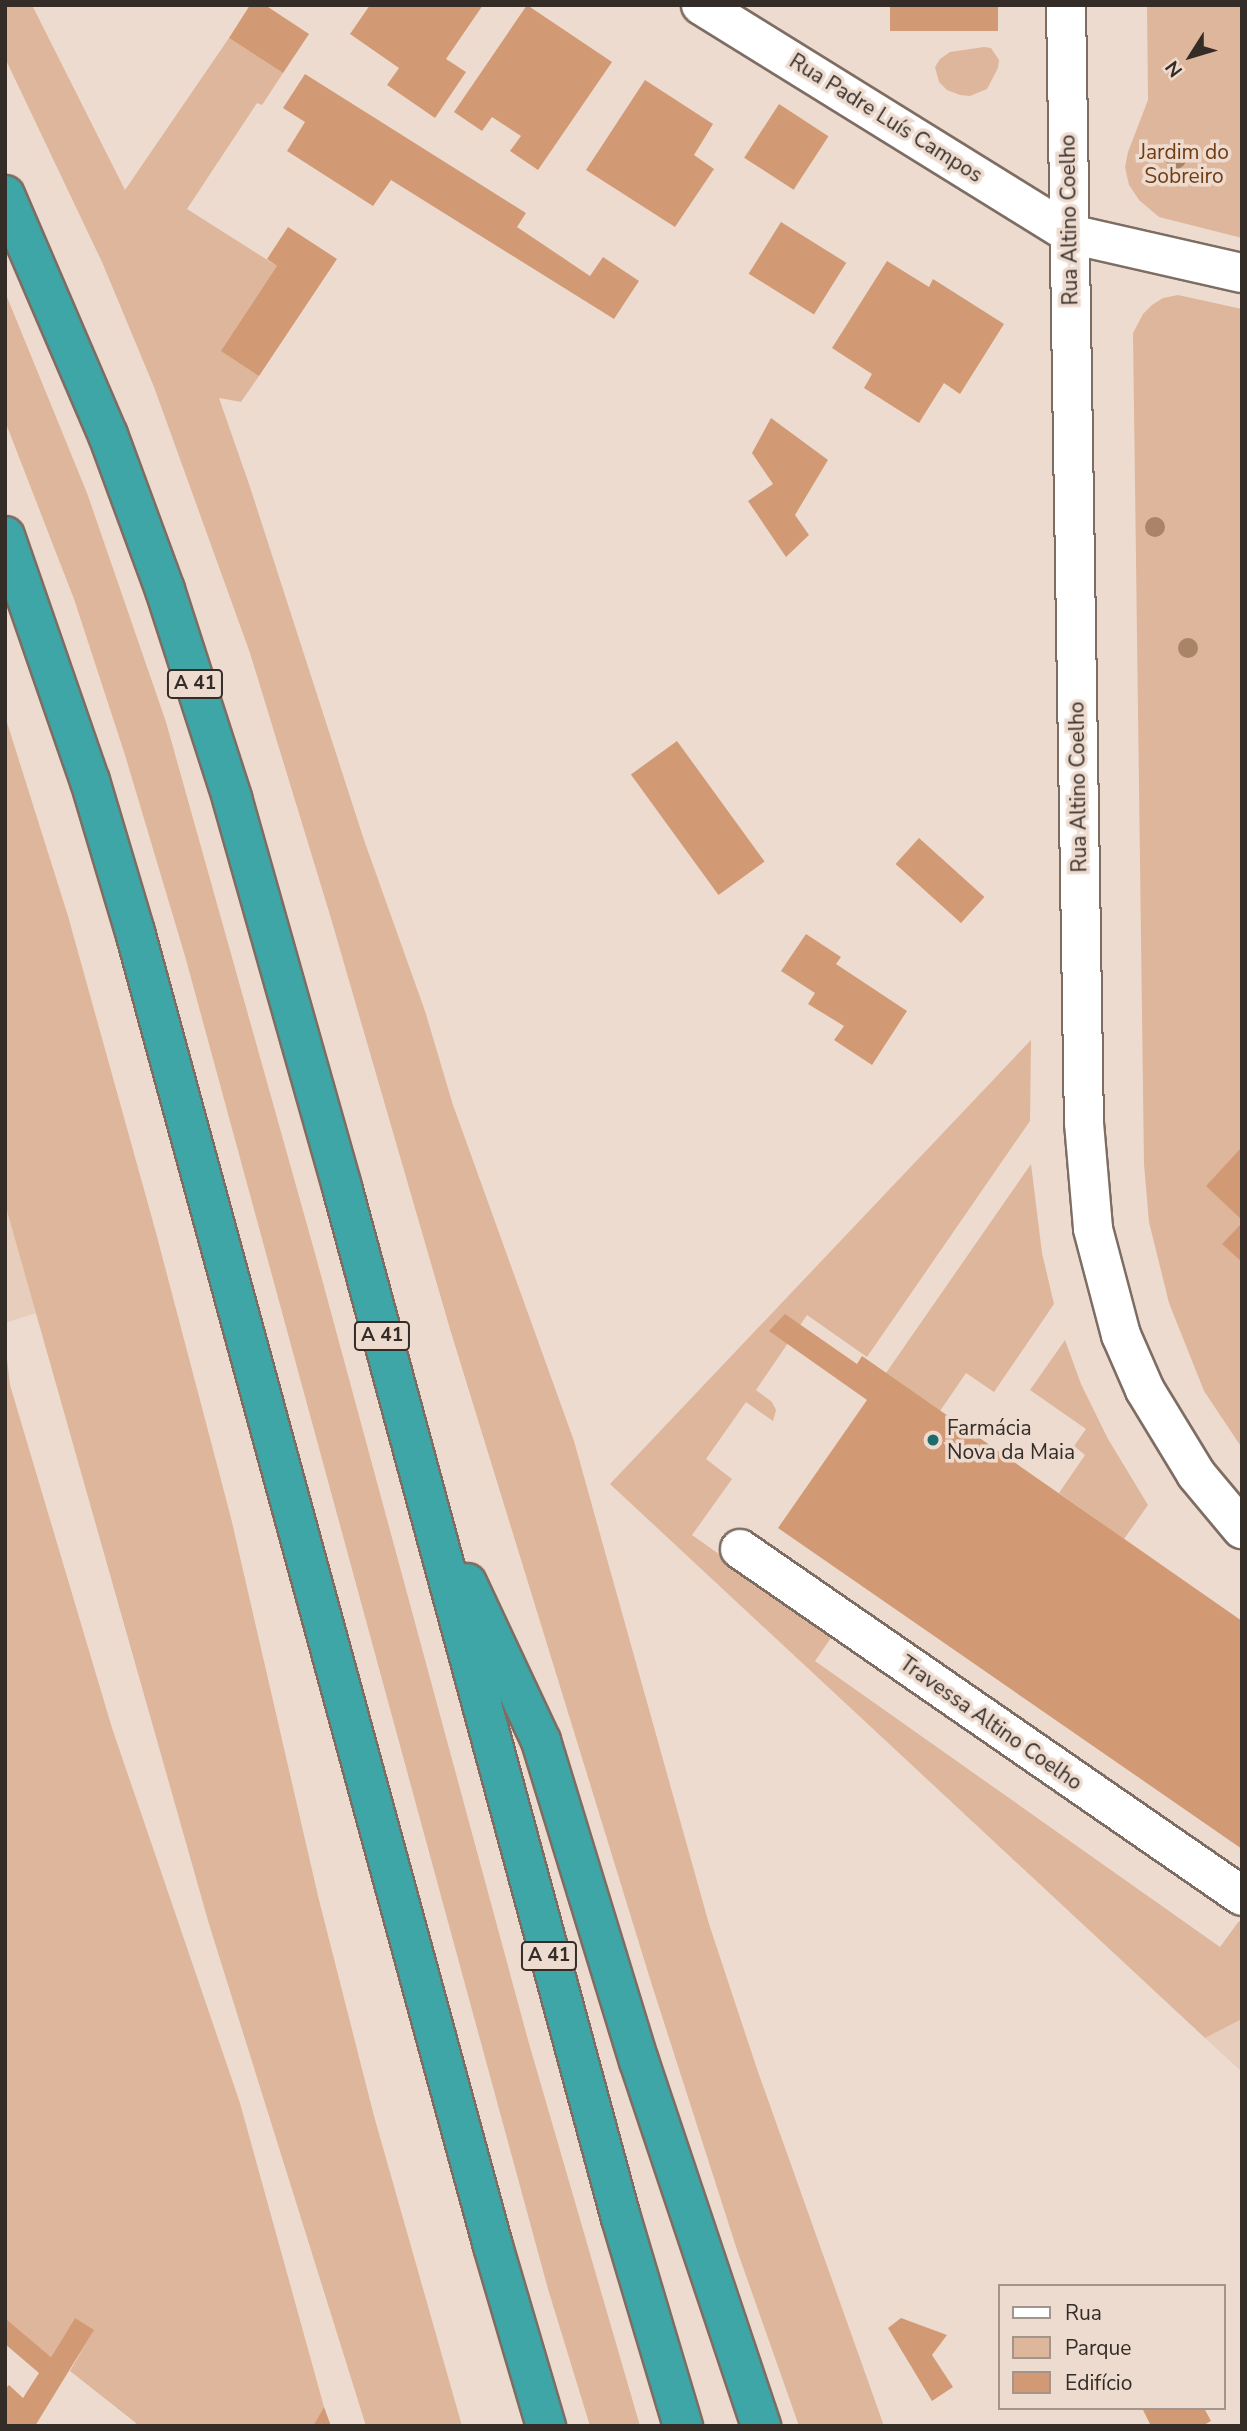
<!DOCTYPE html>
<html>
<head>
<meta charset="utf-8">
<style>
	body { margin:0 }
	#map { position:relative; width:1247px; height:2431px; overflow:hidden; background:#eedbcf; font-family:"Nunito Sans",sans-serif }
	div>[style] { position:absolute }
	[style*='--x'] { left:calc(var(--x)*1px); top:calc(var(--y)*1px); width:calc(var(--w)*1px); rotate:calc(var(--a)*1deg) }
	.built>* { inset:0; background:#e6cdbc }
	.green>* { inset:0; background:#deb69b }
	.building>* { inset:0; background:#d19a74; transform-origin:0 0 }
	.roads { filter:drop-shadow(2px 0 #7e6d63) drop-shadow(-2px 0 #7e6d63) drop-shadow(0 2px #7e6d63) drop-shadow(0 -2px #7e6d63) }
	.minor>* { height:38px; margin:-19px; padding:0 19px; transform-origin:19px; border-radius:19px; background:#fff }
	.tertiary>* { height:38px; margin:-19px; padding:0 19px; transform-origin:19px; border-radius:19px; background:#fff }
	.secondary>* { height:38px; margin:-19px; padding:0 19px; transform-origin:19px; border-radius:19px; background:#fff }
	.motorway>* { height:38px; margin:-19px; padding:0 19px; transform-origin:19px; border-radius:19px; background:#3ea6a7 }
	.trees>* { width:20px; height:20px; margin:-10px; border-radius:50%; background:#a98466 }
	.dots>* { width:19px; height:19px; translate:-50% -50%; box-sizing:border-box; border:4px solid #eedbcf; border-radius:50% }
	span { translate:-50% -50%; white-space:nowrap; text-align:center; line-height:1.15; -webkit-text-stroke:7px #eedbcf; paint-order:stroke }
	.shield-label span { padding:2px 5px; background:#eedbcf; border:2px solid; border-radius:5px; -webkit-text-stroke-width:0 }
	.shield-label { font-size:19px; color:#332c27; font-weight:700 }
	.street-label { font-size:21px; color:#332c27 }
	.park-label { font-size:21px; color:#703c11 }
	.poi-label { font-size:21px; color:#332c27 }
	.left { translate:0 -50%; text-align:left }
	.frame { position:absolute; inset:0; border:7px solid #332c27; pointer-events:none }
	.legend { position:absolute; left:998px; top:2284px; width:228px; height:126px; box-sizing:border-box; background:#eedbcf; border:2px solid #a3958c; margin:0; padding:9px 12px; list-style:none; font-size:21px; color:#332c27 }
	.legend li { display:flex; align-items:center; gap:14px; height:35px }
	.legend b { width:35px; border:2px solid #a3958c }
	.north { position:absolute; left:1156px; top:21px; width:70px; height:70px; -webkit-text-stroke:5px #eedbcf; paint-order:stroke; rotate:233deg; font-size:19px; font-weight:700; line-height:28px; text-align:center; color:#332c27 }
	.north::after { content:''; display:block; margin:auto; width:24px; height:32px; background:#332c27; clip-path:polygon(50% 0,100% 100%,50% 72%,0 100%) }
</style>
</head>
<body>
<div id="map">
	<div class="built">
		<i style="clip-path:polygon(5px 1204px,36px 1313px,5px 1323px)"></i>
		<i style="clip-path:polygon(1242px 2019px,1242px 2072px,1205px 2038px)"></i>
	</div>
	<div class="green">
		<i style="clip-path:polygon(5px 5px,32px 5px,125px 190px,229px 38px,283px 73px,262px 105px,257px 103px,187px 209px,277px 266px,259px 376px,241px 402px,219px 398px,250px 487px,364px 840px,425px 1011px,453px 1105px,574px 1441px,709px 1924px,757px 2069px,884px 2426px,799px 2426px,738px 2253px,651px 1982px,450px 1329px,330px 915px,250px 653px,154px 387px,102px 262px,5px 58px)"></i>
		<i style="clip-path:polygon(1147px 5px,1242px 5px,1242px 238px,1159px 217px,1139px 200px,1129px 185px,1125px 167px,1128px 152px,1148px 100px)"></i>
		<i style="clip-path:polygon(984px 47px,991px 48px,999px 60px,998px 68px,987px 89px,970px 96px,960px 95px,947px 90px,939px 82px,935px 67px,940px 59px,950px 52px)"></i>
		<i style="clip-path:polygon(5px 292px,87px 493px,166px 722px,316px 1257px,528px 2040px,640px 2426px,590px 2426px,548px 2289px,185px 956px,125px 755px,74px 599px,5px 421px)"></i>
		<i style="clip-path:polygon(1178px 295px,1242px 309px,1242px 1448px,1204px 1391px,1169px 1303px,1149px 1222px,1144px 1164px,1133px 333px,1143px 314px,1152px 305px,1163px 298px)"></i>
		<i style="clip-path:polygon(5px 716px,68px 916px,155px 1229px,231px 1518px,318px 1896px,374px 2116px,462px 2426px,366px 2426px,209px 1924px,5px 1204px)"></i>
		<i style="clip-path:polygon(1031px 1040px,1030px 1121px,867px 1357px,807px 1315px,756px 1390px,772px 1402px,776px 1410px,773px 1421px,746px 1402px,706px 1459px,732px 1479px,692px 1535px,833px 1635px,815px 1661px,1220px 1947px,1239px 1921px,1242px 1923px,1242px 2019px,1205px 2038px,610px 1484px)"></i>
		<i style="clip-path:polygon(1031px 1164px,1042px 1253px,1054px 1304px,994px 1392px,966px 1373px,940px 1411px,886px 1373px)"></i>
		<i style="clip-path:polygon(1065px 1340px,1081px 1384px,1108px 1439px,1148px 1505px,1124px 1539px,1059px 1493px,1085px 1455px,1074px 1446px,1086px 1429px,1030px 1390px)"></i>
		<i style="clip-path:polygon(5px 1341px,10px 1385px,112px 1728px,240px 2103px,324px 2407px,313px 2426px,135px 2426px,136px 2423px,70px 2371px,93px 2331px,75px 2318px,51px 2357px,5px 2318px)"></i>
	</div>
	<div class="building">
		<i style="clip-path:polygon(250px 5px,265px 5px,309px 34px,283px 73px,229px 38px)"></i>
		<i style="clip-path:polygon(370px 5px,483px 5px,446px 59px,466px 72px,435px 118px,387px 85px,399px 68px,350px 34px)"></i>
		<i style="clip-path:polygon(527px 5px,612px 62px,538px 170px,510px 151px,521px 136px,492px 117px,482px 131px,454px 112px)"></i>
		<i style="left:890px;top:5px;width:108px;height:26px"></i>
		<i style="clip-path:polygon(305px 74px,526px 213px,517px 227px,590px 276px,603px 257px,639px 281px,614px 319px,391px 180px,373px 206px,287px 151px,305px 122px,283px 108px)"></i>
		<i style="clip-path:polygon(645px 80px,713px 124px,694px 155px,714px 169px,675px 227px,586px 170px)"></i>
		<i style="left:779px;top:104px;width:59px;height:64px;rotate:33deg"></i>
		<i style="left:781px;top:222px;width:77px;height:61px;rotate:32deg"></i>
		<i style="clip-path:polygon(288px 227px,337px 259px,259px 376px,221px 351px,277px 266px,267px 259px)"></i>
		<i style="clip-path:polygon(887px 261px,929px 287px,933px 279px,1004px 324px,960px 394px,944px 383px,919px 423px,864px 388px,872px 374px,832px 348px)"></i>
		<i style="clip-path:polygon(771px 418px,828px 460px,795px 515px,809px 535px,786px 557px,748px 501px,773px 484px,752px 453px)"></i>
		<i style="left:677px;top:741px;width:149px;height:57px;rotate:54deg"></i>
		<i style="left:919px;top:838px;width:88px;height:35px;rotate:42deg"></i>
		<i style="clip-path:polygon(806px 934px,841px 957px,836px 964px,907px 1011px,872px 1065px,834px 1040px,844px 1026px,808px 1004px,815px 993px,781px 971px)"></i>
		<i style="clip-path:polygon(1242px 1147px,1242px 1220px,1206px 1186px)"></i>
		<i style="clip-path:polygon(1242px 1223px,1242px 1262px,1222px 1244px)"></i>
		<i style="clip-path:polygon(785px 1314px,857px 1364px,862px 1356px,1242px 1621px,1242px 1849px,778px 1528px,867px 1400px,769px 1331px)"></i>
		<i style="clip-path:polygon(5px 2318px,51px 2357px,75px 2318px,94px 2330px,35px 2426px,5px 2426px,5px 2389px,9px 2385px,23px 2398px,39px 2373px,5px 2344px)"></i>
		<i style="clip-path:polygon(901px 2318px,947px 2335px,932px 2355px,953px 2387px,932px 2401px,888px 2328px)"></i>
		<i style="clip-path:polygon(324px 2407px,331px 2426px,313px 2426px)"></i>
		<i style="clip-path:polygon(1142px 2408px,1204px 2408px,1211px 2421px,1202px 2426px,1151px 2426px)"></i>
	</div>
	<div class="roads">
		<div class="minor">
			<i style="--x:1070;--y:234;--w:176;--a:12.8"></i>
			<i style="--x:740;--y:1549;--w:610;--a:34.65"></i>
		</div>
		<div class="tertiary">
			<i style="--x:701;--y:5;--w:434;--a:31.8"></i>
		</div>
		<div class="secondary">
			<i style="--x:1066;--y:5;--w:1118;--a:89.08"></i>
			<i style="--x:1084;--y:1123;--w:106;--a:85.1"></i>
			<i style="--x:1093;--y:1229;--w:110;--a:75.2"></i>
			<i style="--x:1121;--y:1335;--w:60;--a:66.4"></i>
			<i style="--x:1145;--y:1390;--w:98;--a:58.7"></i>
			<i style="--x:1196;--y:1474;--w:72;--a:50.1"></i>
		</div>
		<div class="motorway">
			<i style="--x:5;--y:195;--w:261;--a:66.8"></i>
			<i style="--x:108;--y:435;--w:165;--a:69.8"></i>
			<i style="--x:165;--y:590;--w:219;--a:72.1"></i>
			<i style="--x:232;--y:798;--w:404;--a:74.2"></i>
			<i style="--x:342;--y:1187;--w:1068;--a:74.86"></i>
			<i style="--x:621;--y:2218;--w:217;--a:73.4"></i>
			<i style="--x:5;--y:536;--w:259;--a:70.9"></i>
			<i style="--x:90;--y:781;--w:158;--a:73.4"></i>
			<i style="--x:135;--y:932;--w:1362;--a:74.76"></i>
			<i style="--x:493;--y:2246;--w:188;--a:73.6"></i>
			<i style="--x:467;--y:1583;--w:174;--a:64.9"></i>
			<i style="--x:541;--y:1741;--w:335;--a:73"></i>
			<i style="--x:639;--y:2061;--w:385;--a:71.5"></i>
		</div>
	</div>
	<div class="trees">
		<i style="left:1176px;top:159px"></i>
		<i style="left:1155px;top:527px"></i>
		<i style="left:1188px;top:648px"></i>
	</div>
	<div class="dots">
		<i style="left:933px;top:1440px;background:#1e6b6c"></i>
	</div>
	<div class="shield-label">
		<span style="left:195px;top:684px">A 41</span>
		<span style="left:382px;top:1336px">A 41</span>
		<span style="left:549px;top:1956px">A 41</span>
	</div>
	<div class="street-label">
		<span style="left:886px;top:118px;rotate:32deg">Rua Padre Luís Campos</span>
		<span style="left:1069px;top:220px;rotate:-91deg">Rua Altino Coelho</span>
		<span style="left:1078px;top:787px;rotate:-91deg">Rua Altino Coelho</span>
		<span style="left:991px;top:1723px;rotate:35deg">Travessa Altino Coelho</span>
	</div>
	<div class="park-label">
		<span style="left:1184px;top:164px">Jardim do<br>Sobreiro</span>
	</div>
	<div class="poi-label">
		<span class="left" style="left:947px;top:1440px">Farmácia<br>Nova da Maia</span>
	</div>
	<div class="frame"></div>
	<ul class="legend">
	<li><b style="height:9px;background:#fff"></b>Rua</li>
	<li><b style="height:19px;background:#deb69b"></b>Parque</li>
	<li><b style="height:19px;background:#d19a74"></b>Edifício</li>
	</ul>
	<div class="north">N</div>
</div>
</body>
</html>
